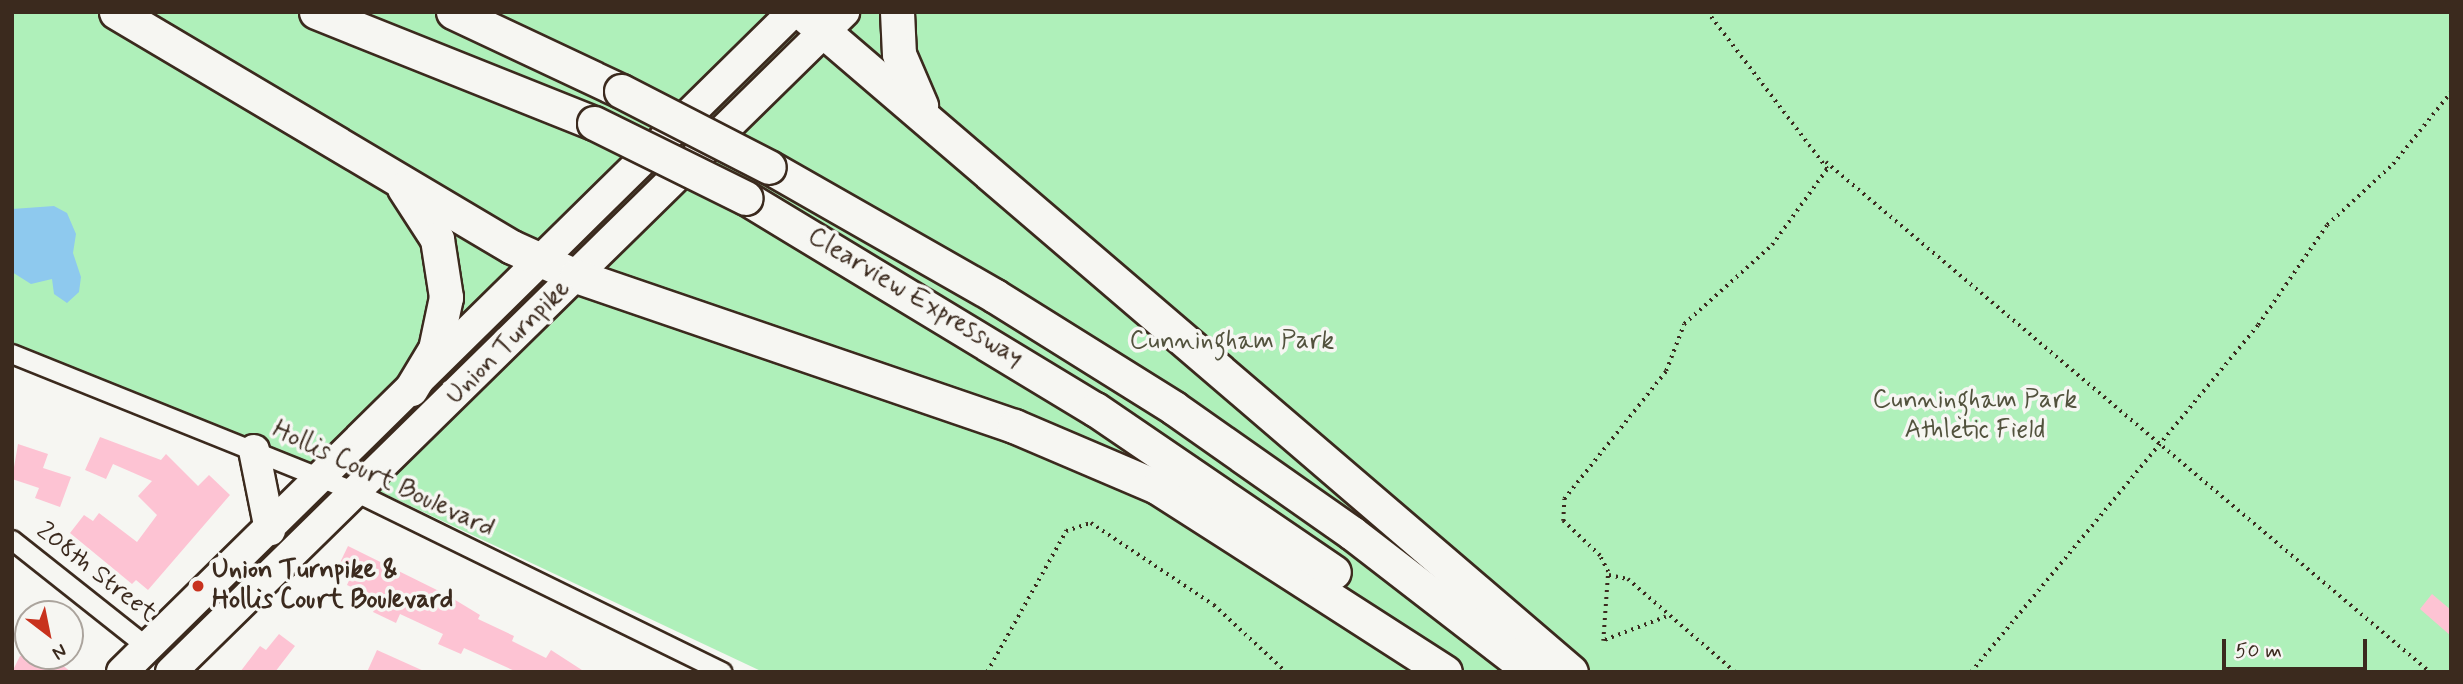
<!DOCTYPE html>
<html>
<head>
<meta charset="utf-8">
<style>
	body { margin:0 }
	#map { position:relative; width:2463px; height:684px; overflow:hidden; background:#f6f6f2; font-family:Mynerve,sans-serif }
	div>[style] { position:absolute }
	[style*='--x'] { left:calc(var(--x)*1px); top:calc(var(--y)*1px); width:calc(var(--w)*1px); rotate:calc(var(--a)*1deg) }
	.green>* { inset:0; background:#aff0ba }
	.water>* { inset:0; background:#8ec9ee }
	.building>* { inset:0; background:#fdc3d3 }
	.path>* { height:3.5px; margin-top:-1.75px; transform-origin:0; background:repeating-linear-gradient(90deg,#3b2a1e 0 2px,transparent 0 7px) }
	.roads { filter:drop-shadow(2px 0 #3b2a1e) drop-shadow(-2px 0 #3b2a1e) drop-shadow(0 2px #3b2a1e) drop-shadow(0 -2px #3b2a1e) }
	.street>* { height:18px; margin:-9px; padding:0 9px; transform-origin:9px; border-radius:9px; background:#f6f6f2 }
	.primary>* { height:30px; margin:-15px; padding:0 15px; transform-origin:15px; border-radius:15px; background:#f6f6f2 }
	.highway>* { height:33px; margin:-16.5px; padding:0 16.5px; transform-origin:16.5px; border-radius:16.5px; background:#f6f6f2 }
	.bridges { filter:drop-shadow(2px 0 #3b2a1e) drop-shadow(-2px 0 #3b2a1e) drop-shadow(0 2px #3b2a1e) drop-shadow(0 -2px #3b2a1e) }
	.highway-bridge>* { height:33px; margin:-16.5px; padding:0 16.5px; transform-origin:16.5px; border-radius:16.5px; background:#f6f6f2 }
	.dots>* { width:19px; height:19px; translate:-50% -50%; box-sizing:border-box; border:4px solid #f6f6f2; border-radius:50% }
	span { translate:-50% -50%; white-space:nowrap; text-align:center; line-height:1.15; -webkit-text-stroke:7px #f6f6f2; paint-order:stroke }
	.street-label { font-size:26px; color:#3b2a1e }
	.park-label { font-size:26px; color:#52523d }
	.poi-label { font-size:26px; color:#3b2a1e; font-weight:700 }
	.left { translate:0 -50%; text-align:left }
	.frame { position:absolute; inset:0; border:14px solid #3b2a1e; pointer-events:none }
	.north { position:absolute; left:14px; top:600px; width:70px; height:70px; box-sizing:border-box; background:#f6f6f2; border:2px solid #aba49d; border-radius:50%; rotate:148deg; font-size:19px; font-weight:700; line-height:28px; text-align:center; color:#3b2a1e }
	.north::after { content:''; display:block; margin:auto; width:24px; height:32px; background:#c8321e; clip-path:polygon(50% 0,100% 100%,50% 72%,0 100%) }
	.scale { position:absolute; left:2222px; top:639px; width:145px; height:32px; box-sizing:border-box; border:4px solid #3b2a1e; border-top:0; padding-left:9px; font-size:21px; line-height:24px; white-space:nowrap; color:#3b2a1e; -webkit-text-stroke:5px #f6f6f2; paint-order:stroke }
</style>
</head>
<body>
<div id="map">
	<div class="green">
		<i style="clip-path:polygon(12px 12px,2451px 12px,2451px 672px,763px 672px,368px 486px,12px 345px)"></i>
	</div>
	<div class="water">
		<i style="clip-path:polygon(54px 206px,67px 213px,76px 234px,73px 253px,81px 277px,79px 292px,67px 303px,54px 294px,52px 279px,31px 284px,12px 272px,12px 209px)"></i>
	</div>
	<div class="building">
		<i style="clip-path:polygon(100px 437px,161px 460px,166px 454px,198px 486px,209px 475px,230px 495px,148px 590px,136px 580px,132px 584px,70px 533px,84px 515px,93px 521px,99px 513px,137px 542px,157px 515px,138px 496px,152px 481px,113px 464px,106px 479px,85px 470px)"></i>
		<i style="clip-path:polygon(18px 444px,48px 454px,43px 468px,71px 477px,60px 507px,35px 498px,39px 488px,12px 479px)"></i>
		<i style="clip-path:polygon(348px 546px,447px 595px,480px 615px,478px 619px,514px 636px,512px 641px,546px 658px,551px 650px,585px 672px,517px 672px,464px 648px,461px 654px,438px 644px,443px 634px,400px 614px,396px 623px,373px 612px,379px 600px,347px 585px,350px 578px,336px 571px)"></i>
		<i style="clip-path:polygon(2432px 594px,2451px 610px,2451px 636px,2420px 609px)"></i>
		<i style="clip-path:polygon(279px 634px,295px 646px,275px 672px,240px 672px,260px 646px,266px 650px)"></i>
		<i style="clip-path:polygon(377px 650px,426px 672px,367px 672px)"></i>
		<i style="clip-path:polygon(20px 656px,51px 656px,71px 672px,12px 672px)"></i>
	</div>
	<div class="path">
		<i style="--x:1826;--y:162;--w:791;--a:40.18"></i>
		<i style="--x:1609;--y:575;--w:19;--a:12"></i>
		<i style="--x:1628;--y:579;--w:142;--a:41"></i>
		<i style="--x:1666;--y:617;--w:67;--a:159.1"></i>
		<i style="--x:1603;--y:641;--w:69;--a:-85.9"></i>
		<i style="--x:1608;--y:572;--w:18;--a:-117"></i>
		<i style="--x:1600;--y:556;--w:51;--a:-136.6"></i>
		<i style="--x:1563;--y:521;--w:22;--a:-87"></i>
		<i style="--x:1564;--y:499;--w:164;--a:-51.4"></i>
		<i style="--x:1666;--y:371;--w:50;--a:-69"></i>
		<i style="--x:1684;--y:324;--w:118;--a:-41.9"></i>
		<i style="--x:1772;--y:245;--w:94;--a:-54.1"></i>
		<i style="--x:1827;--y:169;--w:198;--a:-127.4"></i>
		<i style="--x:987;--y:672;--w:162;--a:-60.7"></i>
		<i style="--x:1066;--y:531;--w:26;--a:-18"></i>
		<i style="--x:1091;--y:523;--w:148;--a:33.7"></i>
		<i style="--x:1214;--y:605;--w:98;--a:42.9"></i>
		<i style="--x:1971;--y:672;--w:450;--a:-50.4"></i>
		<i style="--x:2258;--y:325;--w:121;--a:-55.4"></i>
		<i style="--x:2327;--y:225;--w:90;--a:-42.7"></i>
		<i style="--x:2393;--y:164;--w:92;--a:-51.1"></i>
	</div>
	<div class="roads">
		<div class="street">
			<i style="--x:12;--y:354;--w:372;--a:21.9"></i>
			<i style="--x:357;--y:493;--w:407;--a:26.1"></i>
			<i style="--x:12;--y:540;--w:172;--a:38.4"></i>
		</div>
		<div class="primary">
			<i style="--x:254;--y:450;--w:82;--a:78.7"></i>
			<i style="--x:122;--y:672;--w:941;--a:-44.53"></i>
			<i style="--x:171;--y:672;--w:943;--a:-44.44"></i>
		</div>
		<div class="highway">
			<i style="--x:116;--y:12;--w:460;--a:30.7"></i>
			<i style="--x:512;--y:247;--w:70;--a:24.4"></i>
			<i style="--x:576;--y:276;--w:463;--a:18.9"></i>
			<i style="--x:1014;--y:426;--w:155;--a:23.1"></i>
			<i style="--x:1157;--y:487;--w:342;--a:32.7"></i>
			<i style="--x:316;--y:12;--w:299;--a:21.8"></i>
			<i style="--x:453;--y:12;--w:186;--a:25.2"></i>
			<i style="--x:801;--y:12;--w:1014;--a:40.6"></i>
			<i style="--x:897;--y:12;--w:42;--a:87.3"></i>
			<i style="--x:899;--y:54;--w:56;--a:66.7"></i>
			<i style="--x:769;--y:167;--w:260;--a:29.7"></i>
			<i style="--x:995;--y:296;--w:211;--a:32"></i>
			<i style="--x:1174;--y:408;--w:218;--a:35.1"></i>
			<i style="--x:1352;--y:533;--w:227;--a:37.7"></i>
			<i style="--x:404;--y:188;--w:61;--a:57.1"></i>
			<i style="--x:437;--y:239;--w:59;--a:81.2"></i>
			<i style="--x:446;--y:297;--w:53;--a:101.9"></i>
			<i style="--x:435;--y:349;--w:47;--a:121"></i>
			<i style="--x:746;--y:198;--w:408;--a:31.2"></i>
			<i style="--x:1095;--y:409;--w:289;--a:34.3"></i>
		</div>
	</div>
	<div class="bridges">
		<div class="highway-bridge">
			<i style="--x:621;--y:91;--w:166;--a:27.2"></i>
			<i style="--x:594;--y:123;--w:169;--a:26.3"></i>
		</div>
	</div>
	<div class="dots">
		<i style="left:198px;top:586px;background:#c8321e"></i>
	</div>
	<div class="street-label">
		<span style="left:915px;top:298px;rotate:31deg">Clearview Expressway</span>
		<span style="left:509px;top:343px;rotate:-45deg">Union Turnpike</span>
		<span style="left:383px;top:480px;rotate:25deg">Hollis Court Boulevard</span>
		<span style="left:96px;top:573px;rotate:38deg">208th Street</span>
	</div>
	<div class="park-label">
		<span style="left:1232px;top:342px">Cunningham Park</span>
		<span style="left:1975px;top:416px">Cunningham Park<br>Athletic Field</span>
	</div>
	<div class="poi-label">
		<span class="left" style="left:212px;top:586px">Union Turnpike &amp;<br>Hollis Court Boulevard</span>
	</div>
	<div class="frame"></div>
	<div class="north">N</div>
	<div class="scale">50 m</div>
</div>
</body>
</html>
